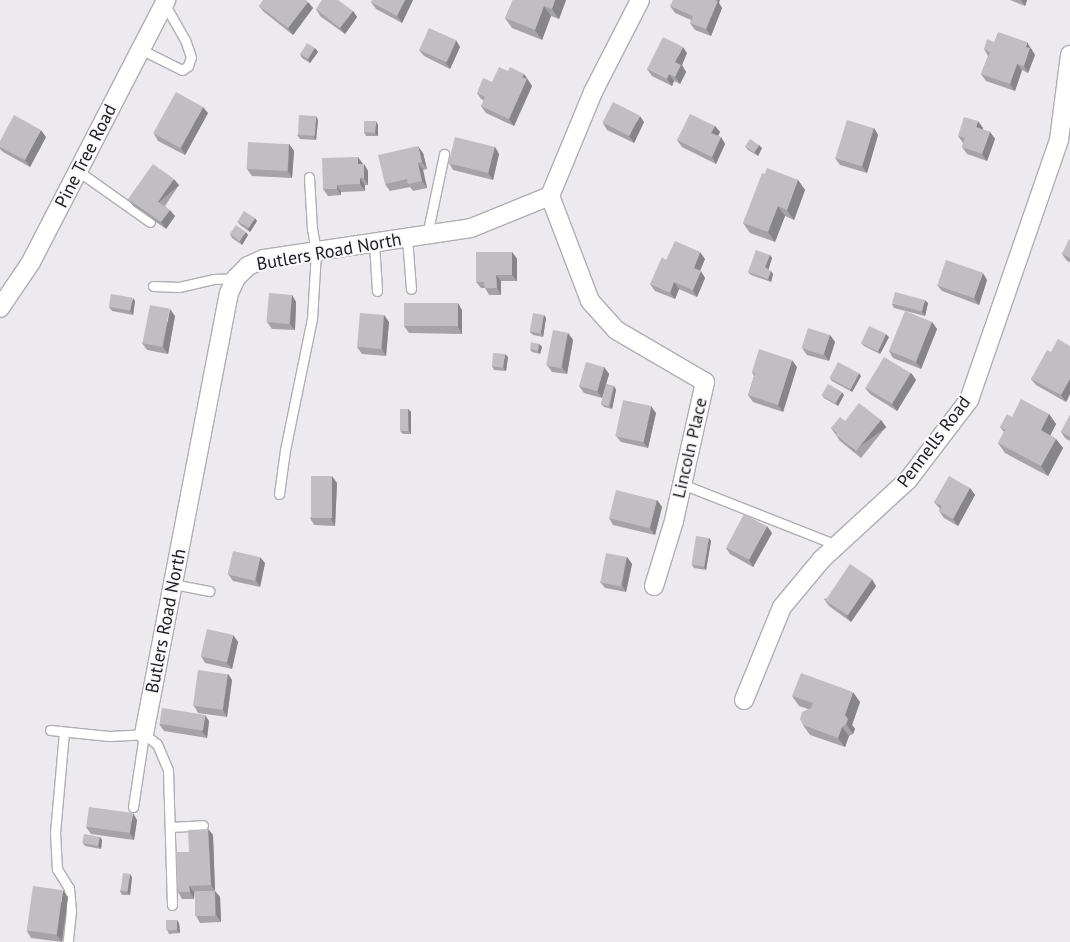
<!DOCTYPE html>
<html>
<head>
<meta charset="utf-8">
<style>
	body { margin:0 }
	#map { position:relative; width:1070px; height:942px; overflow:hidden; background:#eceaef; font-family:"PT Sans",sans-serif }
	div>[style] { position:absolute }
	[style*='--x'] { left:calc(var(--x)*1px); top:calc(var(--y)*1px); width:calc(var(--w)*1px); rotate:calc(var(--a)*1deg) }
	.roads { filter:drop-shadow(1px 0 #afaeb3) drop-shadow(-1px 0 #afaeb3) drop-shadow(0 1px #afaeb3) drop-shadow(0 -1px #afaeb3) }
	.service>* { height:9px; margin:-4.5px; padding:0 4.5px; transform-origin:4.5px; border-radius:4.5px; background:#fff }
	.minor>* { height:18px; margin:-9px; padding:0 9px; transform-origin:9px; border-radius:9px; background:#fff }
	.wall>* { inset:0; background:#a5a3a8 }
	.shaded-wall>* { inset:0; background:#868588; transform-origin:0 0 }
	.building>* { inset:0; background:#c0bec3; transform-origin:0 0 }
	span { translate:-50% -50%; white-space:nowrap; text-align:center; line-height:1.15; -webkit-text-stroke:4px #f9f8fd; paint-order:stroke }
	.street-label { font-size:18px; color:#1c1b1d }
</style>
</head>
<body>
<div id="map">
	<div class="roads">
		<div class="service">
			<i style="--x:140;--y:49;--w:47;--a:26.6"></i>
			<i style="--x:182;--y:70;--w:7;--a:-34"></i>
			<i style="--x:188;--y:66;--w:9;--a:-72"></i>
			<i style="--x:191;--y:57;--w:18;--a:-109"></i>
			<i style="--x:185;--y:40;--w:43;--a:-119.6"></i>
			<i style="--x:78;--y:171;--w:88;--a:35.3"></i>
			<i style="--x:427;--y:235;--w:83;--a:-78.1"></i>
			<i style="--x:407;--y:238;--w:51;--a:85.5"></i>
			<i style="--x:374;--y:243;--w:48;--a:86.4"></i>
			<i style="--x:153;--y:286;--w:26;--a:2"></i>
			<i style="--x:179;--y:287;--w:35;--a:-13"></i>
			<i style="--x:213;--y:279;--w:23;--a:-2"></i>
			<i style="--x:682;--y:484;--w:167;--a:21.5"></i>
			<i style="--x:279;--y:494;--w:44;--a:-82.2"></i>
			<i style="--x:285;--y:450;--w:134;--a:-78.4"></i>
			<i style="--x:312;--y:319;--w:68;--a:-86.6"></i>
			<i style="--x:316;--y:251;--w:22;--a:-100"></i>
			<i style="--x:312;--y:229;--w:52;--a:-93.3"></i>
			<i style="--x:173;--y:584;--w:37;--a:11"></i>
			<i style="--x:50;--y:730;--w:59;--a:5.8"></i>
			<i style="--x:109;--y:736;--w:35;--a:-3"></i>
			<i style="--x:144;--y:734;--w:16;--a:38"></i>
			<i style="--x:157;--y:744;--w:28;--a:67"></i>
			<i style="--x:168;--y:770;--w:135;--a:88.3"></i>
			<i style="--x:64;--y:732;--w:100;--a:95.1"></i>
			<i style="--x:55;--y:832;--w:37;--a:87"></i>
			<i style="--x:57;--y:869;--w:22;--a:58"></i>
			<i style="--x:69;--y:888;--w:23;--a:85"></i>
			<i style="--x:71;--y:911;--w:31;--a:96"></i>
			<i style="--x:133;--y:807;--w:74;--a:-81.4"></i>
			<i style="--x:170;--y:827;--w:33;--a:-3"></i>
		</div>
		<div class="minor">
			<i style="--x:550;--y:196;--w:112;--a:69.1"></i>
			<i style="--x:590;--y:301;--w:39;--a:48"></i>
			<i style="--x:616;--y:330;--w:103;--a:30.3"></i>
			<i style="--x:705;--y:382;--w:142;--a:102.6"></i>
			<i style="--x:674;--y:521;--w:68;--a:107.1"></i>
			<i style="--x:0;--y:308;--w:55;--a:-56"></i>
			<i style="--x:31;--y:262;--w:295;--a:-62.7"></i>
			<i style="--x:744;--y:700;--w:100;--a:-67.8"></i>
			<i style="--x:782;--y:607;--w:62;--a:-50.2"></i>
			<i style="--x:822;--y:559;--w:117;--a:-42.6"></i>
			<i style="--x:908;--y:480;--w:101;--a:-52.7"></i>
			<i style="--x:969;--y:400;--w:275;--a:-70.9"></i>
			<i style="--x:1059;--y:140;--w:86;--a:-82.6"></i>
			<i style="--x:144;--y:734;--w:449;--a:-79.1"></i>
			<i style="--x:229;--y:293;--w:17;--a:-65"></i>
			<i style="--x:236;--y:278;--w:17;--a:-45"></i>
			<i style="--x:248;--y:266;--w:17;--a:-24"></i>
			<i style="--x:264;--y:259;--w:209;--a:-8.5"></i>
			<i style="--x:471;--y:228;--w:85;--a:-22.1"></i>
			<i style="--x:550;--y:196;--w:113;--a:-67.5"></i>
			<i style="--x:593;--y:92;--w:103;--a:-62.9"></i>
		</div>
	</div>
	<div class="wall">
		<i style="clip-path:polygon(413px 0,402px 23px,376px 9px,371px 2px)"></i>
		<i style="clip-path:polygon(513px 0,566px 0,559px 19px,551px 16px,542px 40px,512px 28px,505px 18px)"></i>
		<i style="clip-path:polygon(1010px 0,1027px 0,1025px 6px)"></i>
		<i style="clip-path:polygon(308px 2px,313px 8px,293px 35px,264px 12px,259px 6px)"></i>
		<i style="clip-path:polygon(719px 3px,722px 8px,711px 36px,695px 30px,690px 23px,691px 20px,675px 13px,670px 6px)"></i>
		<i style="clip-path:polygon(316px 9px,353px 11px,357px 17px,345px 34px,320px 16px)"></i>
		<i style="clip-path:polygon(994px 42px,1032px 49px,1032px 50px,1035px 55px,1028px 73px,1022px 70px,1015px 91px,986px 81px,981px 74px,988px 56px,984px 49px)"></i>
		<i style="clip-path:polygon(460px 47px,450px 69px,424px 56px,419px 50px)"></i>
		<i style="clip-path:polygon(315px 48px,318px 52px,310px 63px,302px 58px,300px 54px)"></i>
		<i style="clip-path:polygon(687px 53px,682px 65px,686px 72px,680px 84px,674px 81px,672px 86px,652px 76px,647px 69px)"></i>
		<i style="clip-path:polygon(508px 71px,524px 74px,532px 86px,514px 126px,486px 113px,481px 106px,484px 101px,481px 99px,477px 93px)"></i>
		<i style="clip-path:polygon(208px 113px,185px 155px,158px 141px,154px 134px)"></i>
		<i style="clip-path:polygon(318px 120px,316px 140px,300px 139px,297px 135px)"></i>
		<i style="clip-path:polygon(644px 122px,634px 143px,607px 130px,603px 123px)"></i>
		<i style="clip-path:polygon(378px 125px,378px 136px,366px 136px,364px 132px)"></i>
		<i style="clip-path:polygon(715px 126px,720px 132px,718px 136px,721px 137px,725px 144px,716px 164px,682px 147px,677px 140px)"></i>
		<i style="clip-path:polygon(874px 128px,878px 135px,867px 173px,840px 165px,835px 158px)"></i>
		<i style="clip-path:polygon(983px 128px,982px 129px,990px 132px,995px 139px,987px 161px,967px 154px,962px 147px,963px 143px,958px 136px)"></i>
		<i style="clip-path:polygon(46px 137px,30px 167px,3px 152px,0 149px,0 141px)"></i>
		<i style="clip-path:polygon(289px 144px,294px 151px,292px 178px,252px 176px,247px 169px)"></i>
		<i style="clip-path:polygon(745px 146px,762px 148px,758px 156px,748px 150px)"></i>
		<i style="clip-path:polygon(495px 147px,499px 154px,493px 180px,453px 170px,449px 163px)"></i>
		<i style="clip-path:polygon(423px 153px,427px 169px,423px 170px,427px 188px,413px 191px,410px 187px,390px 191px,385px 184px)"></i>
		<i style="clip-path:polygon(362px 164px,364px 164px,368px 171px,368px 185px,365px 185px,365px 191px,341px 192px,341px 195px,328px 196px,323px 189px)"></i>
		<i style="clip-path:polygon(765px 174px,798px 180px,805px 190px,794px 220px,785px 216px,775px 242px,750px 233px,743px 223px)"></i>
		<i style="clip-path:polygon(179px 185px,165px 206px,175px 216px,166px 229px,133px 206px,128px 199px)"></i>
		<i style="clip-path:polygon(237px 221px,257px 221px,250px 232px,240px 225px)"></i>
		<i style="clip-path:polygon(230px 234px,248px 235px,242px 245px,232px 238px)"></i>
		<i style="clip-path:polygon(1070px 240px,1070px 262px,1067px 261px,1062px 254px)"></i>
		<i style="clip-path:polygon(512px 252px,517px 259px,517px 281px,501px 281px,501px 295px,489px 295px,485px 288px,481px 288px,476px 282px)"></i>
		<i style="clip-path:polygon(770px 255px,772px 258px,768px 269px,773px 274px,771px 282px,751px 275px,748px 272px)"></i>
		<i style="clip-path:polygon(705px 259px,700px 271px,705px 278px,697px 297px,679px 289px,675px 299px,655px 291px,650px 284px,666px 260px)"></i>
		<i style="clip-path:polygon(987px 280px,979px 305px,942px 291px,937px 285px)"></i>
		<i style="clip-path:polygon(292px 295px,296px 302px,295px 330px,272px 329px,267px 322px)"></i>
		<i style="clip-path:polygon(135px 301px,133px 315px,112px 311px,109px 307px)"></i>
		<i style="clip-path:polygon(928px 303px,925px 316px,894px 308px,892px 304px)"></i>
		<i style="clip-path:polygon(462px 310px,462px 334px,409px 333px,404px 326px)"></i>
		<i style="clip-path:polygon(384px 315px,389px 322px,386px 356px,362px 354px,357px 347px)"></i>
		<i style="clip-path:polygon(544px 315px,546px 318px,543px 337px,533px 335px,530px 332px)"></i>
		<i style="clip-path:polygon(175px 316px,168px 354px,147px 350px,142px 343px)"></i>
		<i style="clip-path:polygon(932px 322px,937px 329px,921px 369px,893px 358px,889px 351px)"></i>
		<i style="clip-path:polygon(568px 333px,573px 340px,567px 374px,552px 372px,547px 365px)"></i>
		<i style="clip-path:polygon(830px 335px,835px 342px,829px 361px,807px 355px,802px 348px)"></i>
		<i style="clip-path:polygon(889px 337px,880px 354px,864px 346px,861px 343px)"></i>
		<i style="clip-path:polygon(539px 344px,542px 347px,540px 354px,532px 352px,530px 349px)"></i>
		<i style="clip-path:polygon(1070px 346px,1070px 394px,1066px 402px,1036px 385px,1031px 379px,1051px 352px)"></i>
		<i style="clip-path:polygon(508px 357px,506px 371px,494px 370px,492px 366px)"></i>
		<i style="clip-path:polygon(604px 367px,609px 374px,606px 384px,614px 386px,616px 390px,612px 409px,604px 407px,601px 404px,606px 385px,602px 398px,584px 393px,579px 386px)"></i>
		<i style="clip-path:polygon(797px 367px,783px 412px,753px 402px,748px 395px,754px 376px,752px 372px)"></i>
		<i style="clip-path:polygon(911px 373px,916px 380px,897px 411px,870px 394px,865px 388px)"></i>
		<i style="clip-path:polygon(861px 376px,852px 392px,832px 381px,830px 378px)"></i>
		<i style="clip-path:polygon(822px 395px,844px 395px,838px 406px,824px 398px)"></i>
		<i style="clip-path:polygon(408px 409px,411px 412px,411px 434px,403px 434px,400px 431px)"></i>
		<i style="clip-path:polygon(656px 413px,648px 448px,621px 442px,616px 436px)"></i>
		<i style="clip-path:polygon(1049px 414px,1056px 424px,1050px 435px,1056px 439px,1063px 448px,1048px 476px,1005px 453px,998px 443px,1004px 432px,1000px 427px,1012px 417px)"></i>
		<i style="clip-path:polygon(1070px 415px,1070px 441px,1065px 438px,1061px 432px)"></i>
		<i style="clip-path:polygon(881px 420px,886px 427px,861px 458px,840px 441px,831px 428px,845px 421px)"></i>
		<i style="clip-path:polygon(337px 483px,335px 526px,314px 525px,310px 518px)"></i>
		<i style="clip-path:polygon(970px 488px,975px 495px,958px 526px,944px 518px,939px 511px,940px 509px,934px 502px)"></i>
		<i style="clip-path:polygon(657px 500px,662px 507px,655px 535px,613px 525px,609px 518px)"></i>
		<i style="clip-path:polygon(772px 533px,753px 567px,730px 554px,726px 548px)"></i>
		<i style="clip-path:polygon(709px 538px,711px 541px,706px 570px,694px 568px,692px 565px)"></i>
		<i style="clip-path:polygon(627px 557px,632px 564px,626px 592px,605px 588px,600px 582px)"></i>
		<i style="clip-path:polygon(265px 563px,260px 587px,233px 581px,228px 574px)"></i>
		<i style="clip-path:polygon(876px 586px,851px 622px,829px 606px,824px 599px)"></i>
		<i style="clip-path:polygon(233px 635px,238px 642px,232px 669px,205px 663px,201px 656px)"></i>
		<i style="clip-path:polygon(228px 674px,232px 680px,227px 717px,198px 713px,194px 706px)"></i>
		<i style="clip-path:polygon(792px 696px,860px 702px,852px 725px,855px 729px,853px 734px,849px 736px,845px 747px,810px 735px,803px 725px,808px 709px,799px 706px)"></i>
		<i style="clip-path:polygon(209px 721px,207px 738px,164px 731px,159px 724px)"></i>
		<i style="clip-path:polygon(137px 820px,134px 840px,91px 834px,86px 827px)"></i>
		<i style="clip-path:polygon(208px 829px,213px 835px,215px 891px,220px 897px,221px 922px,200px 923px,196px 916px,195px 892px,194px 899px,182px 899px,178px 892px,189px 852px)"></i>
		<i style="clip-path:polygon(100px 837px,102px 840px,101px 849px,85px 846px,83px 843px)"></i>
		<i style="clip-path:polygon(132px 877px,130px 895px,122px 895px,120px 891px)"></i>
		<i style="clip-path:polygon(68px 897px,62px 942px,31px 938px,27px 931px)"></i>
		<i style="clip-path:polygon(179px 923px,180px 933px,169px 934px,167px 930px)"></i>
	</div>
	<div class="shaded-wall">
		<i style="clip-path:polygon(405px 0,413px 0,402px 23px,397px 16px)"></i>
		<i style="clip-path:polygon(555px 0,566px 0,559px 19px,552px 9px)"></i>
		<i style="clip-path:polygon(713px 0,720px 0,719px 3px,722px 8px,711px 36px,706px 29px)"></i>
		<i style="clip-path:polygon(1021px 0,1027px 0,1025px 6px)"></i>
		<i style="clip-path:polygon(308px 2px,313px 8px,293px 35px,288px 28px)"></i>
		<i style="clip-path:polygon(544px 6px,551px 16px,542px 40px,535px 30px)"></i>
		<i style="clip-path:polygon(353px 11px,357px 17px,345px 34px,340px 28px)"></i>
		<i style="clip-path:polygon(456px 40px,460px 47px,450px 69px,445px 62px)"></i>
		<i style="clip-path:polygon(1027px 42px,1035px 55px,1028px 73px,1024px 66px,1026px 47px)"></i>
		<i style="clip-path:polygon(683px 47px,687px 53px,682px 65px,686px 72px,680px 84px,675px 77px,675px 62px)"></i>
		<i style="clip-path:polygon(315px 48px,318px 52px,310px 63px,308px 60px)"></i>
		<i style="clip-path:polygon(1017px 64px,1022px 70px,1015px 91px,1010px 84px)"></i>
		<i style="clip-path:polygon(524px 74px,532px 86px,514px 126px,509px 119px)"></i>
		<i style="clip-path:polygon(669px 74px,674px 81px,672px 86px,667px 79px)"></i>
		<i style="clip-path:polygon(203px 107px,208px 113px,185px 155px,181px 148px)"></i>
		<i style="clip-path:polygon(316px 116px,318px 120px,316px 140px,314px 137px)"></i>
		<i style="clip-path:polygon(640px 116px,644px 122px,634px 143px,629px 136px)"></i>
		<i style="clip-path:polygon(376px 121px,378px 125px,378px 136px,375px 133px)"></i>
		<i style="clip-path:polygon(978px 121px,983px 128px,981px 134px,976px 127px)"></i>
		<i style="clip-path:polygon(715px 126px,720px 132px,716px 140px,711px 133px)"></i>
		<i style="clip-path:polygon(874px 128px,878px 135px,867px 173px,862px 166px)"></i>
		<i style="clip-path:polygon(41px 130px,46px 137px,30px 167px,25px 160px)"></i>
		<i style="clip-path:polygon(990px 132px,995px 139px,987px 161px,982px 154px)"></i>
		<i style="clip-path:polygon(721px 137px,725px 144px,716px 164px,712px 157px)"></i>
		<i style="clip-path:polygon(289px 144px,294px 151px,292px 178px,288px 171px)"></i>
		<i style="clip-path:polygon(759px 145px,762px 148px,758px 156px,755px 152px)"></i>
		<i style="clip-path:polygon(418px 146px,423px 153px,427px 169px,422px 162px)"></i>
		<i style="clip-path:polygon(495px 147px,499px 154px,493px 180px,488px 173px)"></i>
		<i style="clip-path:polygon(358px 157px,363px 164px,358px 164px)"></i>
		<i style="clip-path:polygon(418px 163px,423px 170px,427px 188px,422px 181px)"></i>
		<i style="clip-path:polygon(364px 164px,368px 171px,368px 185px,364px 178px)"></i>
		<i style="clip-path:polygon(360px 178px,365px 185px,365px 191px,360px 184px)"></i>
		<i style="left:174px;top:179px;width:8px;height:28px;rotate:50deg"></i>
		<i style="clip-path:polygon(798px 180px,805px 190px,794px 220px,787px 210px)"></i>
		<i style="clip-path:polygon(337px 185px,341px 192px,341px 195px,337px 189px)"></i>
		<i style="clip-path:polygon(778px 206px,785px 216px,775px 242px,768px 232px)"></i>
		<i style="clip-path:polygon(170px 210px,175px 216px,166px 229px,161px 222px)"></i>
		<i style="clip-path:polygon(255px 218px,257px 221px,250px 232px,248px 229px)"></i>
		<i style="clip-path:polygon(246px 232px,248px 235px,242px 245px,240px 241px)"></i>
		<i style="clip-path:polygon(512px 252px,517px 259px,517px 281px,512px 275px)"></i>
		<i style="clip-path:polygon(700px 252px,705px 259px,698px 275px,694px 268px)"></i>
		<i style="clip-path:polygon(770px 255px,772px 258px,768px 271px,765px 267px)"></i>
		<i style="clip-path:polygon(701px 271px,705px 278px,697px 297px,693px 290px)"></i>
		<i style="clip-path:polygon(771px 271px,773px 274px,771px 282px,768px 279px)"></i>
		<i style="clip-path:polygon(983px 273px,987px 280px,979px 305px,974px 298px)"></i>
		<i style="clip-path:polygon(496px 275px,501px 281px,501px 295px,497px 288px)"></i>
		<i style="clip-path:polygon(674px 282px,679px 289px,675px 299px,670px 293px)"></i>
		<i style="clip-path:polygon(292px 295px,296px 302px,295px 330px,290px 324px)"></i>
		<i style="clip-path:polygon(133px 298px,135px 301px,133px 315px,130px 311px)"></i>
		<i style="clip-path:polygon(925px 300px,928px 303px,925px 316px,922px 312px)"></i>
		<i style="clip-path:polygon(458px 303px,462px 310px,462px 334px,458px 327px)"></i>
		<i style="clip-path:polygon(170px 309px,175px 316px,168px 354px,163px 347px)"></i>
		<i style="clip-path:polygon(384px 315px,389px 322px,386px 356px,382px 349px)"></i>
		<i style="clip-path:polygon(544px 315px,546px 318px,543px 337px,541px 333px)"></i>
		<i style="clip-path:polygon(932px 322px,937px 329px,921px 369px,916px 362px)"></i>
		<i style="clip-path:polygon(568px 333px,573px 340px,567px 374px,562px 367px)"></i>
		<i style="clip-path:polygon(886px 334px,889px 337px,880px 354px,878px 350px)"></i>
		<i style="clip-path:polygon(830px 335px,835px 342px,829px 361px,824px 354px)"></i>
		<i style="clip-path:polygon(539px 344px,542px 347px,540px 354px,538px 351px)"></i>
		<i style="clip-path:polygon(505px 354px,508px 357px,506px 371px,503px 368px)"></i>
		<i style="clip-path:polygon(792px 360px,797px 367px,783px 412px,778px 405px)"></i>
		<i style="clip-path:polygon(604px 367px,609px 374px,602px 398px,597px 391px)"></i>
		<i style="clip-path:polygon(859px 373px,861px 376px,852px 392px,850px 389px)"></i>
		<i style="clip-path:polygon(911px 373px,916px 380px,897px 411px,892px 404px)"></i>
		<i style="clip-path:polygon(1070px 379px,1070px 394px,1066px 402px,1061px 395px)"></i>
		<i style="clip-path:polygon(614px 386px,616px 390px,612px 409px,610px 406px)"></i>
		<i style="clip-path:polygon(842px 392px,844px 395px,838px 406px,836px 403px)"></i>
		<i style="clip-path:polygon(651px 406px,656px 413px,648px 448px,643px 442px)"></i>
		<i style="clip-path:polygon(408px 409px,411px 412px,411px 434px,409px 431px)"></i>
		<i style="clip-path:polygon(1049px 414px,1056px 424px,1048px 440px,1041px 430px)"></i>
		<i style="left:881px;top:420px;width:9px;height:40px;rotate:54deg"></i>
		<i style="clip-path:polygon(1056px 439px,1063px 448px,1048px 476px,1041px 466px)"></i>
		<i style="clip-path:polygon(332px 476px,337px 483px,335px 526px,331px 519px)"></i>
		<i style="clip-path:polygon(970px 488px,975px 495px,958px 526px,953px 519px)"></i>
		<i style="clip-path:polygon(657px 500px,662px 507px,655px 535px,650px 528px)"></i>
		<i style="clip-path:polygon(767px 526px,772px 533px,753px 567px,749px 560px)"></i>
		<i style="clip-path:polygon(709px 538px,711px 541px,706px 570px,704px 567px)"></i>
		<i style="clip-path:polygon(260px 557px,265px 563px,260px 587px,256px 580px)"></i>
		<i style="clip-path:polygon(627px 557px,632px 564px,626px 592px,622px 585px)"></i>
		<i style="clip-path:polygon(872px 579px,876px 586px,851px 622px,846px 615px)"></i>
		<i style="clip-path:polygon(233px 635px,238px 642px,232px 669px,227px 663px)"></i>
		<i style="clip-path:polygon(228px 674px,232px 680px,227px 717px,223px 710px)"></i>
		<i style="clip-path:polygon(853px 692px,860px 702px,852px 725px,845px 715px)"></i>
		<i style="clip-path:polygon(205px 715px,209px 721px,207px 738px,202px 731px)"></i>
		<i style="clip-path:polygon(848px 719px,855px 729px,853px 734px,846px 724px)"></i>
		<i style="clip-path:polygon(842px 727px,849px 736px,845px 747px,838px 738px)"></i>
		<i style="clip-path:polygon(133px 813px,137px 820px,134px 840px,130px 833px)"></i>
		<i style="clip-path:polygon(208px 829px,213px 835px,215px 891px,220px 897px,221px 922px,216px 915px,215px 891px,211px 885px)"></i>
		<i style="clip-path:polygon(100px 837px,102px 840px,101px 849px,98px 846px)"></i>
		<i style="clip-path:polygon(130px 874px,132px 877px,130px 895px,127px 892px)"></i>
		<i style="clip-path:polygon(189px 886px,194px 892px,194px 899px,190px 892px)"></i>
		<i style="clip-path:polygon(63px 890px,68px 897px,62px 942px,57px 935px)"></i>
		<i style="clip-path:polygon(177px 920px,179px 923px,180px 933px,177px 930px)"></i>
	</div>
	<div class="building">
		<i style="clip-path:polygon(263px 0,306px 0,308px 2px,288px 28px,259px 6px)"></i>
		<i style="clip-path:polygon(322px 0,338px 0,353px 11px,340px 28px,316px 9px)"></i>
		<i style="clip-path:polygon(372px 0,405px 0,397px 16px,371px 2px)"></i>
		<i style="clip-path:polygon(513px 0,555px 0,552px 9px,544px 6px,535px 30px,505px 18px)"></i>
		<i style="clip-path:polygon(673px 0,715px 0,718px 1px,706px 29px,690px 23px,693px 16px,670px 6px)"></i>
		<i style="left:429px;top:28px;width:30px;height:24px;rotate:24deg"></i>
		<i style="clip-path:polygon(998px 32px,1027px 42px,1026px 47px,1030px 48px,1024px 66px,1017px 64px,1010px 84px,981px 74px,990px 52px,984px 49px,987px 39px,994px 42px)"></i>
		<i style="clip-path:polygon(663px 37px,683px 47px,675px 62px,681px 65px,675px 77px,669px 74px,667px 79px,647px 69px)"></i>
		<i style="left:307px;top:43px;width:9px;height:13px;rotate:32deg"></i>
		<i style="clip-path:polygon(499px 67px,508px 71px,510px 67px,524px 74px,522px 77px,527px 79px,509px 119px,481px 106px,485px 97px,477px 93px,483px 78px,492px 82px)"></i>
		<i style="left:176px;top:92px;width:31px;height:47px;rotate:29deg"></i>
		<i style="left:613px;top:102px;width:30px;height:23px;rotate:27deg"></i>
		<i style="clip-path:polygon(690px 114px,715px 126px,711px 133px,721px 137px,712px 157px,677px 140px)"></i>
		<i style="clip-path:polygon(14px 115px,41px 130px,25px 160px,0 147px,0 141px)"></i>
		<i style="left:299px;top:115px;width:17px;height:20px;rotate:3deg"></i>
		<i style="clip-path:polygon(964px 117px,978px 121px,976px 127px,990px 132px,982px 154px,962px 147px,965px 138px,958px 136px)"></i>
		<i style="left:847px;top:120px;width:28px;height:40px;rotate:17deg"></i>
		<i style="clip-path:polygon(364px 121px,376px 121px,375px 133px,364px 132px)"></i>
		<i style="left:455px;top:137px;width:41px;height:27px;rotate:14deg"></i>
		<i style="left:750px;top:139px;width:11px;height:9px;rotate:34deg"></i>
		<i style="left:248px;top:142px;width:41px;height:27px;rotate:3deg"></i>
		<i style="clip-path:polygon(418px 146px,422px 162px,418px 163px,422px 181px,408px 184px,407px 179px,385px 184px,378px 155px)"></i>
		<i style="clip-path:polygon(358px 157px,358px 164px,364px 164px,364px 178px,360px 178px,360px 184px,337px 185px,337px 189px,323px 189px,322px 158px)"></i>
		<i style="clip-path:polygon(153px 164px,174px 179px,158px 202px,170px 210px,161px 222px,128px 199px)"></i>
		<i style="clip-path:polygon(767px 168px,798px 180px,787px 210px,778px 206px,768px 232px,743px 223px,762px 173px,765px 174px)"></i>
		<i style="left:244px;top:211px;width:13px;height:12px;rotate:32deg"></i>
		<i style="left:236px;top:225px;width:12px;height:11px;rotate:35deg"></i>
		<i style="clip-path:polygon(1069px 239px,1070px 240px,1070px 258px,1062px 254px)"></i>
		<i style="clip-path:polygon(675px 241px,700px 252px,694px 268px,701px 271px,693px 290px,674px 282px,670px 293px,650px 284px,662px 257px,666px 260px)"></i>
		<i style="clip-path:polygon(756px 250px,770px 255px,765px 267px,771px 271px,768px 279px,748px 272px)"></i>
		<i style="clip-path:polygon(476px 252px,512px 252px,512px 275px,496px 275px,497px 288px,485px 288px,484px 282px,476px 282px)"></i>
		<i style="left:946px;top:260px;width:39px;height:27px;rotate:19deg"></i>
		<i style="left:895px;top:292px;width:31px;height:12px;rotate:15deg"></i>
		<i style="left:269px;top:293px;width:23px;height:29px;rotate:5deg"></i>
		<i style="left:111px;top:294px;width:22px;height:13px;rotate:10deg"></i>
		<i style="left:404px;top:303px;width:54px;height:23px"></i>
		<i style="left:150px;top:305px;width:20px;height:39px;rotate:11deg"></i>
		<i style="left:905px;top:311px;width:29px;height:43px;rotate:22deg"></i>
		<i style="left:360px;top:313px;width:24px;height:34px;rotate:5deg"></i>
		<i style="left:533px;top:313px;width:11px;height:19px;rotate:10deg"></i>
		<i style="left:869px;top:326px;width:19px;height:19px;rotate:25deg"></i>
		<i style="left:808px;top:328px;width:23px;height:21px;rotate:18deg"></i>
		<i style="left:553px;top:330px;width:15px;height:36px;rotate:11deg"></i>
		<i style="clip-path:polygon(1058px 339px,1070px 346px,1070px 379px,1061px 395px,1031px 379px,1047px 350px,1051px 352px)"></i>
		<i style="clip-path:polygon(531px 342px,539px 344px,538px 351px,530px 349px)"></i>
		<i style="clip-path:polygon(759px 349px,792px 360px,778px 405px,748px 395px,755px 374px,752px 372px)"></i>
		<i style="clip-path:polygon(493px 353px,505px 354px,503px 368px,492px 366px)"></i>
		<i style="left:884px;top:357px;width:31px;height:36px;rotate:31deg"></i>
		<i style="left:586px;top:362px;width:19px;height:25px;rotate:16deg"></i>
		<i style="left:838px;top:362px;width:24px;height:18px;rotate:28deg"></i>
		<i style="left:606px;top:384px;width:8px;height:21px;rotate:14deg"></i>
		<i style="left:828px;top:384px;width:16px;height:13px;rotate:30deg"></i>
		<i style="clip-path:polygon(1021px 399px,1049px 414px,1041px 430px,1056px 439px,1041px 466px,998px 443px,1005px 430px,1000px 427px,1007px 414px,1012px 417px)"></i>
		<i style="left:623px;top:400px;width:29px;height:37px;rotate:12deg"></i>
		<i style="clip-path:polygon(859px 403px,881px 420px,856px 451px,835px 434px,837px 433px,831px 428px,840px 417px,845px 421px)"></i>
		<i style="left:400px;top:409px;width:8px;height:22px"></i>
		<i style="clip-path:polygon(1070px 415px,1070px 437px,1061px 432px)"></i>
		<i style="left:311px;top:476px;width:21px;height:42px"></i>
		<i style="clip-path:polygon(949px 476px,970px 488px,953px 519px,939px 511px,942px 506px,934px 502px)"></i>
		<i style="left:616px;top:490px;width:42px;height:29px;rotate:14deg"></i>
		<i style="left:744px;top:514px;width:26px;height:38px;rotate:28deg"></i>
		<i style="left:696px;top:536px;width:13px;height:29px;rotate:9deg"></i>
		<i style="left:233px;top:551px;width:28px;height:24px;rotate:13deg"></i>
		<i style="left:606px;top:553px;width:21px;height:30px;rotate:11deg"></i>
		<i style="left:850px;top:564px;width:27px;height:44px;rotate:34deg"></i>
		<i style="left:207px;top:629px;width:27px;height:28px;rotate:13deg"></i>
		<i style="left:198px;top:670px;width:30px;height:36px;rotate:8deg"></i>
		<i style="clip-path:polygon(801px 673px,853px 692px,845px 715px,848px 719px,846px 724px,842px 727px,838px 738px,803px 725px,800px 719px,802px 712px,811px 708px,813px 703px,792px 696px)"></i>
		<i style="left:162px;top:708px;width:44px;height:16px;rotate:9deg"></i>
		<i style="left:89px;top:807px;width:44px;height:20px;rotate:8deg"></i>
		<i style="clip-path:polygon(208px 829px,211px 885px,189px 886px,190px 892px,178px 892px,176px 852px,189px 852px,188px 830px)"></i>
		<i style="left:84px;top:834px;width:16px;height:9px;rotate:11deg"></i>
		<i style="left:123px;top:873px;width:7px;height:18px;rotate:8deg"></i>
		<i style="left:33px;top:886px;width:30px;height:45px;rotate:8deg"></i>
		<i style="left:195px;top:891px;width:20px;height:25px"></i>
		<i style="left:166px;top:920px;width:11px;height:10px"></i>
	</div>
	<div class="street-label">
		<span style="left:86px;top:156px;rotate:-63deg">Pine Tree Road</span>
		<span style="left:329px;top:252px;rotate:-10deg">Butlers Road North</span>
		<span style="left:934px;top:442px;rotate:-53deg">Pennells Road</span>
		<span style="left:690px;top:448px;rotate:-77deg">Lincoln Place</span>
		<span style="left:166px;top:621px;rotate:-79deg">Butlers Road North</span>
	</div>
</div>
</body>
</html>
